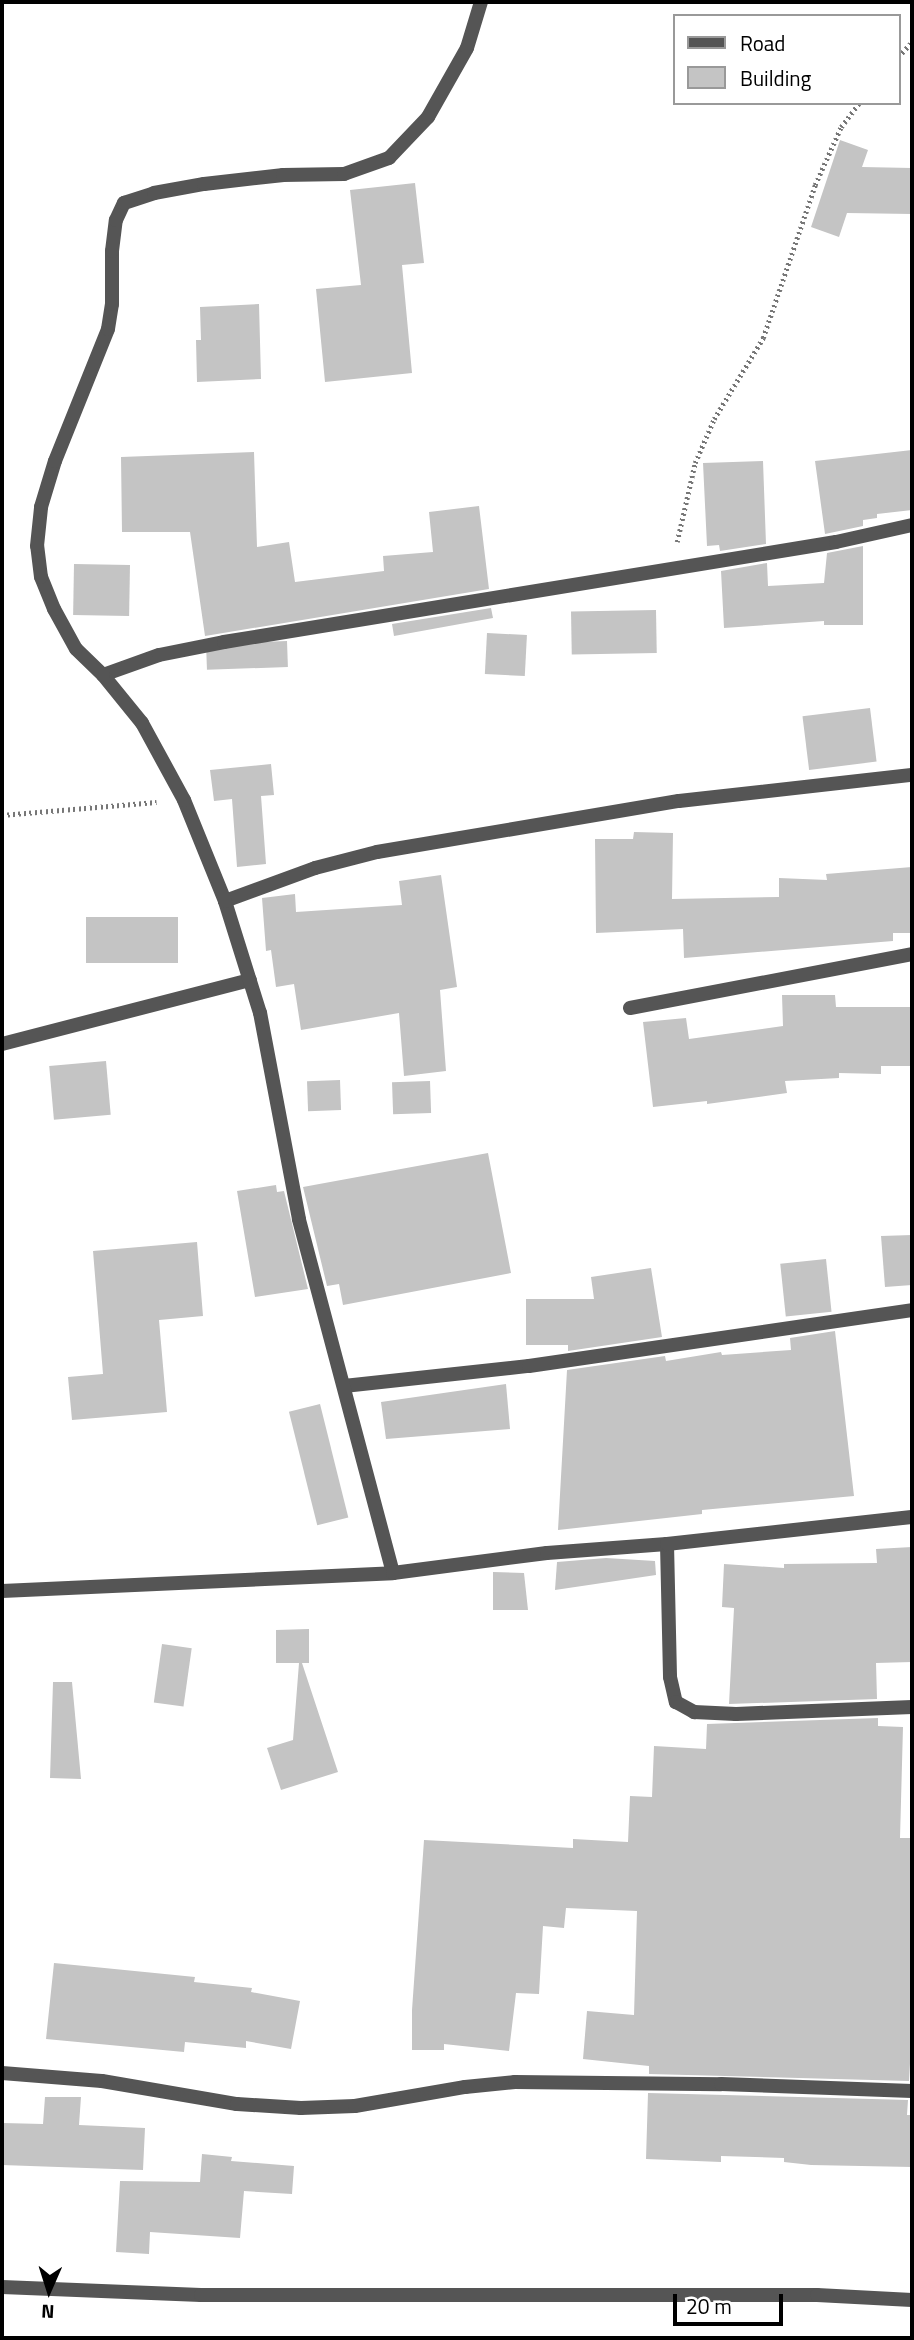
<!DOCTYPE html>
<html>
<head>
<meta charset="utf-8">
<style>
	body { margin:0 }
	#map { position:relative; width:914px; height:2340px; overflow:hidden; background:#fff; font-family:"Titillium Web",sans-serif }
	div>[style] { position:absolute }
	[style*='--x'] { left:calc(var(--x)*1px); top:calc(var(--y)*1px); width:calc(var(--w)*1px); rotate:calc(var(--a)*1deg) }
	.building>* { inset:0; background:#c4c4c4; transform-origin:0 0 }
	.path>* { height:4.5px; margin-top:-2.25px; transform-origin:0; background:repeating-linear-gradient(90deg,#777 0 2px,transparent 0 5.5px) }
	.minor>* { height:14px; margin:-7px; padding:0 7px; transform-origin:7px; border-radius:7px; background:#555 }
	span { translate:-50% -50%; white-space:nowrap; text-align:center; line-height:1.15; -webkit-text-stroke:6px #fff; paint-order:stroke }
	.frame { position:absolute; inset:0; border:4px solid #000; pointer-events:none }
	.legend { position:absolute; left:673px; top:14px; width:228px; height:91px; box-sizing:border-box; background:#fff; border:2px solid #999; margin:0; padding:9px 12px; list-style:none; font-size:21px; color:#000 }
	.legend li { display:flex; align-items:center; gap:14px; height:35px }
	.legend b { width:35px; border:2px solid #999 }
	.north { position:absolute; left:14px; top:2256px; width:70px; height:70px; -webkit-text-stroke:5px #fff; paint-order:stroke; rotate:183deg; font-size:19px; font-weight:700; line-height:28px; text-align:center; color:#000 }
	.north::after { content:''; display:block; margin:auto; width:24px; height:32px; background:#000; clip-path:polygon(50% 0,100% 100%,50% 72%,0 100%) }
	.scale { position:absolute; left:673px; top:2294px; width:110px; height:32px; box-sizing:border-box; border:4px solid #000; border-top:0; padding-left:9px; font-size:21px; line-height:24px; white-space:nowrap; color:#000; -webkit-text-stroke:5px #fff; paint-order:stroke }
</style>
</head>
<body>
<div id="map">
	<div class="building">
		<i style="clip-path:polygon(840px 140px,868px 150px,862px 167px,912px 168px,912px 214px,847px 213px,839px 237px,811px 227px)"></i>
		<i style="clip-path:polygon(415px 183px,424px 263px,402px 265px,412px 373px,325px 382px,316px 289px,361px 285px,350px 190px)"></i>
		<i style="clip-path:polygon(259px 304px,261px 379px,197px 382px,196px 340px,201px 340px,200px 307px)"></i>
		<i style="clip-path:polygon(912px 450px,912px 510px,877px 514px,877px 518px,863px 520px,863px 526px,825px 534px,815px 461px)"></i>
		<i style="clip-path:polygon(254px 452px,257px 547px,289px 542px,295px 582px,384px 571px,383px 556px,433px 552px,429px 512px,479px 506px,489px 589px,205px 636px,190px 532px,122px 532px,121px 457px)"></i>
		<i style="clip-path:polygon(763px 461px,766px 544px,720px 551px,719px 545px,707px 546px,703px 463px)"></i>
		<i style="clip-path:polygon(863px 546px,863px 625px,824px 625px,824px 621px,724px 628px,721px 571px,767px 563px,768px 586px,824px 583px,827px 553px)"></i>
		<i style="left:74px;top:564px;width:56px;height:51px;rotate:1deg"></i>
		<i style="clip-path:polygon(491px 608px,493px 618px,394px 636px,392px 624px)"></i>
		<i style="left:656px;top:610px;width:43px;height:85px;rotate:89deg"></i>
		<i style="left:487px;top:633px;width:40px;height:41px;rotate:3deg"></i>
		<i style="left:287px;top:641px;width:26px;height:81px;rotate:88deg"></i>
		<i style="left:870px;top:708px;width:54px;height:68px;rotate:83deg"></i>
		<i style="clip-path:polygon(271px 764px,274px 795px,261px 796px,266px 864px,237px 867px,232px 799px,214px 801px,210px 770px)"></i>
		<i style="clip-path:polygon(634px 832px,673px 833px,672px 899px,779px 897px,779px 878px,827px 880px,826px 874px,912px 867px,912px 933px,893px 933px,893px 941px,684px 958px,683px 929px,596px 933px,595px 839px,633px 839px)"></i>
		<i style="clip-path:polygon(441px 875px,457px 987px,440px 990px,446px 1071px,404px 1076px,399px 1013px,301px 1030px,294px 984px,276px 987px,271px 950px,266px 951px,262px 898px,295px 894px,296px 912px,402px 905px,399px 881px)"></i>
		<i style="left:86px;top:917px;width:92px;height:46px"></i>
		<i style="clip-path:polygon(782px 995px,835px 995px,836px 1007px,912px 1007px,912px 1066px,881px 1066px,881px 1074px,839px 1073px,839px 1078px,785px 1081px,787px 1093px,707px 1104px,707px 1101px,653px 1107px,643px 1022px,686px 1018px,689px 1039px,783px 1026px)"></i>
		<i style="left:106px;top:1061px;width:54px;height:57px;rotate:85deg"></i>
		<i style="left:340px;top:1080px;width:30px;height:33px;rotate:88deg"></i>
		<i style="left:430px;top:1081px;width:32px;height:38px;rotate:88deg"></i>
		<i style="clip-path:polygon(488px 1153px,511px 1273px,343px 1305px,339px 1284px,327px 1286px,303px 1187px)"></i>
		<i style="clip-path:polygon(276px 1185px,277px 1192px,284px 1191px,308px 1289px,255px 1297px,237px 1191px)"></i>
		<i style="clip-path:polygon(912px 1235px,912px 1285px,885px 1287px,881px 1236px)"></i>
		<i style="clip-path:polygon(197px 1242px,203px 1316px,159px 1320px,167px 1412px,72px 1420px,68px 1377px,103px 1374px,93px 1251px)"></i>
		<i style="left:826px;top:1259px;width:53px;height:46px;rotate:84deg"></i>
		<i style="clip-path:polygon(651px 1268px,662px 1337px,568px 1351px,568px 1345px,526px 1345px,526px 1299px,594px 1299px,591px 1277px)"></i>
		<i style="clip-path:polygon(835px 1331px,854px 1496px,702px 1510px,702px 1514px,558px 1530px,567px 1370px,665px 1356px,666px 1361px,721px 1352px,722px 1355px,791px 1350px,790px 1338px)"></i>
		<i style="clip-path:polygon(506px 1384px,510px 1429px,386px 1439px,381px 1402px)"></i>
		<i style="left:320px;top:1404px;width:117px;height:32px;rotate:76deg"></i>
		<i style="clip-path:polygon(912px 1547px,912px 1662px,876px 1663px,877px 1699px,729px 1704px,734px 1608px,722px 1607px,724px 1564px,784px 1568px,784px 1564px,877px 1563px,876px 1549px)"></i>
		<i style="clip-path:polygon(606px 1558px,655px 1561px,656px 1575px,555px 1590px,557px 1562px)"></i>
		<i style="clip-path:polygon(493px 1572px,524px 1573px,528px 1610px,493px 1610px)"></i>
		<i style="clip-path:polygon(309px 1629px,309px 1663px,302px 1663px,338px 1772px,281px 1790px,267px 1748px,293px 1740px,299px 1663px,276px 1663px,276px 1630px)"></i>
		<i style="left:162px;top:1644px;width:30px;height:59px;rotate:8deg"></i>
		<i style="clip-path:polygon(53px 1682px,72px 1682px,81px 1779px,50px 1778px)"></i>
		<i style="clip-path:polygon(878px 1718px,878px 1726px,903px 1727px,900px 1838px,912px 1838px,912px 2029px,909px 2081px,649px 2074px,649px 2066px,583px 2059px,587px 2011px,634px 2015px,637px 1911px,566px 1908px,564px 1928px,543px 1926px,539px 1994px,516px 1993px,509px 2051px,444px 2044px,444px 2050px,412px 2050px,412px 2010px,424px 1840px,573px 1848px,573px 1839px,628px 1842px,630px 1796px,652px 1797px,654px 1746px,706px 1749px,707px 1724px)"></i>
		<i style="clip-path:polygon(54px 1963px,195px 1977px,194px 1982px,252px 1988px,251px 1992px,300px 2001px,291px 2049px,246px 2041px,246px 2048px,185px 2042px,184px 2052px,46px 2039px)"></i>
		<i style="clip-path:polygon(648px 2093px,908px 2100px,907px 2115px,912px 2115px,912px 2167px,811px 2165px,784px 2162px,784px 2158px,721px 2156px,721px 2162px,646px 2159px)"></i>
		<i style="clip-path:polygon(45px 2097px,81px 2097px,79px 2125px,145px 2128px,143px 2170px,2px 2165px,3px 2123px,43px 2124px)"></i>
		<i style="clip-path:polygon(202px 2154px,232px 2157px,231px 2161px,294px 2166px,292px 2194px,244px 2191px,240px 2238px,150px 2232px,149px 2254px,116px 2252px,120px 2181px,200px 2182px)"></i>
	</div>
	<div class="path">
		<i style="--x:898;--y:57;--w:21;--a:-47"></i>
		<i style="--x:677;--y:542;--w:81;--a:-77.2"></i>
		<i style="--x:695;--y:463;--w:48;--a:-66.6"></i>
		<i style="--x:714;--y:419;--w:95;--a:-58.8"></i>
		<i style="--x:763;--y:338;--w:162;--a:-71.2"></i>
		<i style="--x:815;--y:185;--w:64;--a:-65.9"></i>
		<i style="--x:841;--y:127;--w:30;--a:-53"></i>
		<i style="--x:2;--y:815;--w:155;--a:-4.8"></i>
	</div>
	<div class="minor">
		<i style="--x:103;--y:675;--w:59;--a:-19.7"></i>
		<i style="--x:159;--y:655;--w:66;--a:-11.3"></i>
		<i style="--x:224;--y:642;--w:620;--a:-9.28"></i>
		<i style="--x:836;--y:542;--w:78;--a:-12.6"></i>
		<i style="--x:225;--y:901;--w:96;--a:-20.1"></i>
		<i style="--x:315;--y:868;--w:64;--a:-14.5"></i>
		<i style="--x:377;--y:852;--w:306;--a:-9.6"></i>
		<i style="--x:679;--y:801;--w:234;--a:-6.4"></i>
		<i style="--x:630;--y:1008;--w:287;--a:-10.8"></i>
		<i style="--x:2;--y:1044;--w:256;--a:-14.5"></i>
		<i style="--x:344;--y:1386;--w:186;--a:-6.2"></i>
		<i style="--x:529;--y:1366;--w:387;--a:-8.3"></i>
		<i style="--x:667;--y:1544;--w:133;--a:88.7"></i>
		<i style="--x:670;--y:1677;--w:26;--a:77"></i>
		<i style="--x:676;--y:1702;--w:21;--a:29"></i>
		<i style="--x:694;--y:1712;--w:42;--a:2.7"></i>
		<i style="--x:736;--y:1714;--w:176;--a:-2.3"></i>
		<i style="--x:393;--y:1573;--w:366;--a:-104.9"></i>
		<i style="--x:299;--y:1219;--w:210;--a:-100.7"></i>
		<i style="--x:260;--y:1013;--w:117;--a:-107.4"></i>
		<i style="--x:225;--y:901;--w:109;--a:-112.1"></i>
		<i style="--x:184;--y:800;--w:88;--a:-118.6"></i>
		<i style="--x:142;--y:723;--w:62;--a:-129.1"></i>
		<i style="--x:103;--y:675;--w:37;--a:-136"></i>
		<i style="--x:76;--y:649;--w:46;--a:-118.8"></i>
		<i style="--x:54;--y:609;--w:35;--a:-112"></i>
		<i style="--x:41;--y:577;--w:31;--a:-97"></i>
		<i style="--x:37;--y:546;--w:39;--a:-84"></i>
		<i style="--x:41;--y:507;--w:48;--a:-73.1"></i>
		<i style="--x:55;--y:461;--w:142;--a:-68.1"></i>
		<i style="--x:108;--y:329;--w:25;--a:-81"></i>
		<i style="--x:112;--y:304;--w:53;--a:-90"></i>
		<i style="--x:112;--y:251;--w:31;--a:-83"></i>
		<i style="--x:116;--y:220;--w:19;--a:-65"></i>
		<i style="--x:124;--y:203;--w:32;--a:-18"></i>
		<i style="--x:154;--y:193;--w:51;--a:-10.2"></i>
		<i style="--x:204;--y:184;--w:80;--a:-6.5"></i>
		<i style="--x:283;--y:175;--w:61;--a:-0.9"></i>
		<i style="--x:344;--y:174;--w:48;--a:-19.6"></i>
		<i style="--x:389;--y:158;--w:57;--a:-46.4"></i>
		<i style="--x:428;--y:117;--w:79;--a:-60.5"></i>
		<i style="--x:467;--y:48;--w:48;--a:-73.1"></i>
		<i style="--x:2;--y:1591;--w:391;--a:-2.6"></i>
		<i style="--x:393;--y:1573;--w:155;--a:-7.4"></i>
		<i style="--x:547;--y:1553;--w:120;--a:-4.3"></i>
		<i style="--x:667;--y:1544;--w:246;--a:-6.3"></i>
		<i style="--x:2;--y:2073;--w:100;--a:4.6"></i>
		<i style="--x:102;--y:2081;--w:137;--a:9.7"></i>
		<i style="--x:237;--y:2104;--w:64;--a:3.6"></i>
		<i style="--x:301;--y:2108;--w:54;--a:-2.1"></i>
		<i style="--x:355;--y:2106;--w:112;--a:-9.8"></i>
		<i style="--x:465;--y:2087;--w:50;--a:-5.7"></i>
		<i style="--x:515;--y:2082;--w:206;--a:0.6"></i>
		<i style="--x:721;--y:2084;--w:191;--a:2.1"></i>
		<i style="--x:2;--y:2287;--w:199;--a:2.3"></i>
		<i style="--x:201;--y:2295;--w:616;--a:0"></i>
		<i style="--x:817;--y:2295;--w:95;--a:3"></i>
	</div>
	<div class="frame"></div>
	<ul class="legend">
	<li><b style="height:9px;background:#555"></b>Road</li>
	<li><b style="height:19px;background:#c4c4c4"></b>Building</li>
	</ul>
	<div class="north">N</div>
	<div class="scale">20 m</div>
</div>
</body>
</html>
